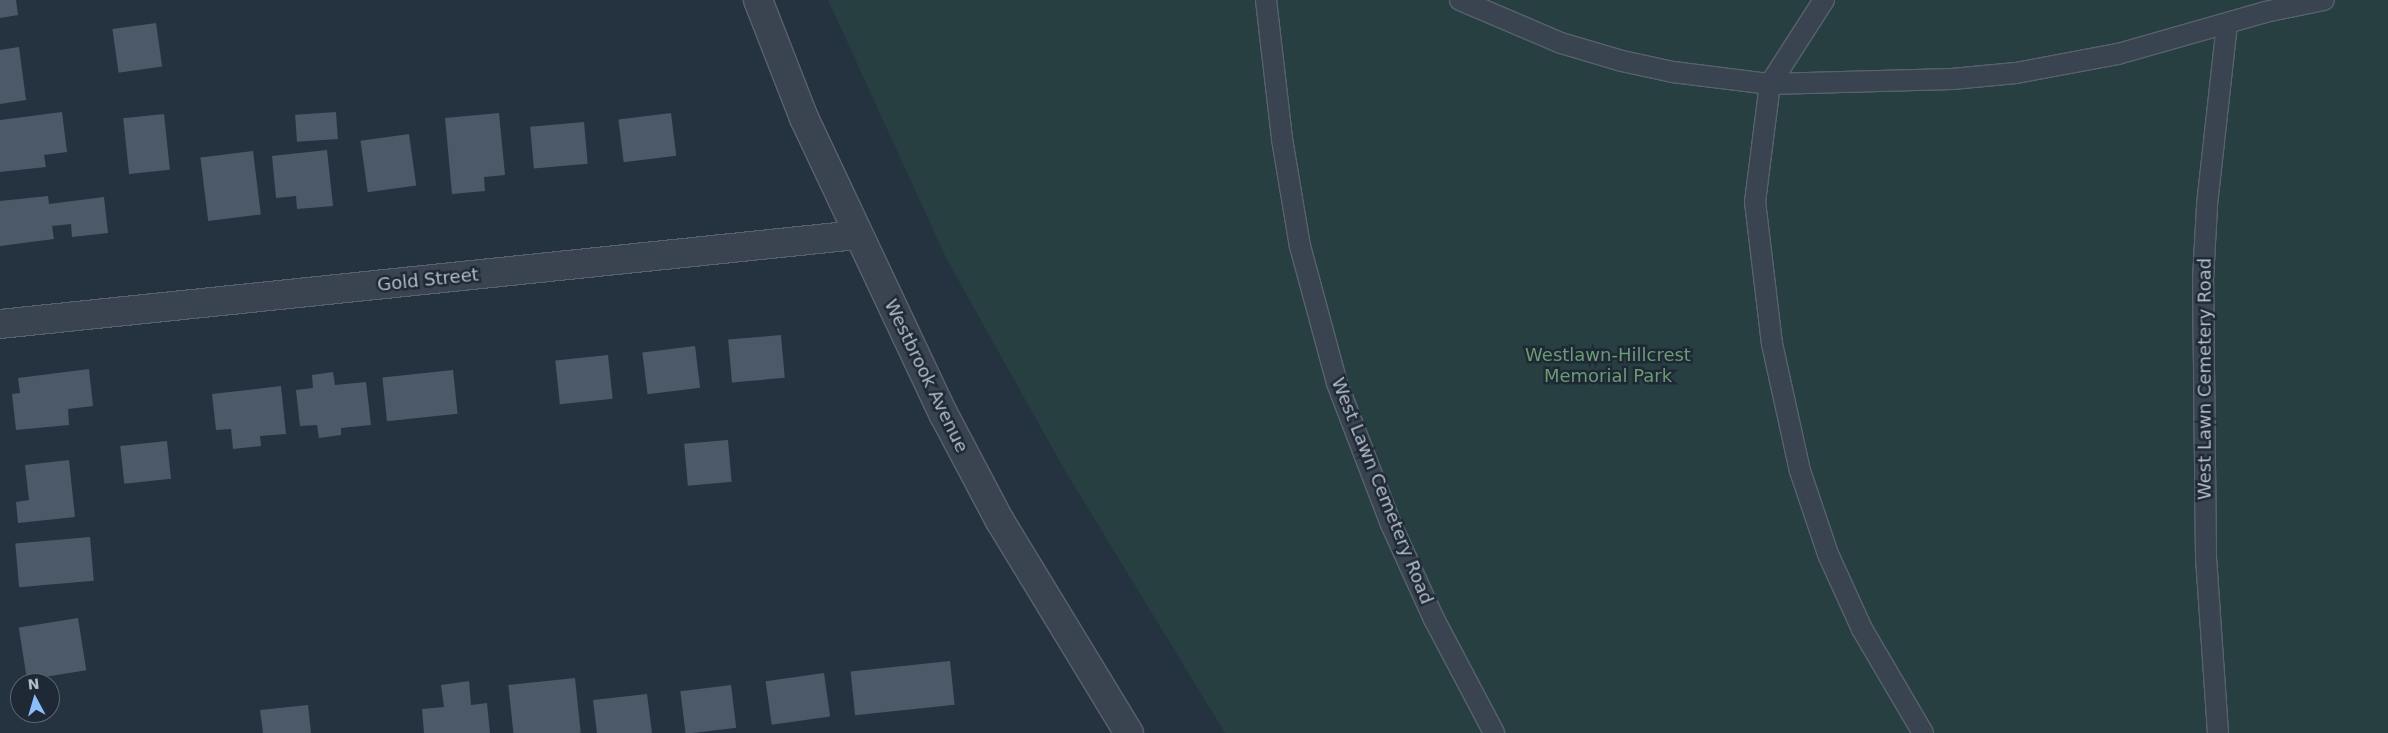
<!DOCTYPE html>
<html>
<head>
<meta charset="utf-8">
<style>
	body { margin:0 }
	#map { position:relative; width:2388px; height:733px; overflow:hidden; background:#253240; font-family:"DejaVu Sans",sans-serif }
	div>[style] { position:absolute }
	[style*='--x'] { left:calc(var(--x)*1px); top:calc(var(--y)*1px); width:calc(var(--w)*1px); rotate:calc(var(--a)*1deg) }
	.green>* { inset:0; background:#273f41 }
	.building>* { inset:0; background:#4b5969; transform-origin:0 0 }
	.roads { filter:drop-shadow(1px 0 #57626d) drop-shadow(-1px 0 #57626d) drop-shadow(0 1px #57626d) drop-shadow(0 -1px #57626d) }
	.service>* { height:20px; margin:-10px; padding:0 10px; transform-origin:10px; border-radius:10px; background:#394450 }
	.minor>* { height:28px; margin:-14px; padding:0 14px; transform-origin:14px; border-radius:14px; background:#394450 }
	span { translate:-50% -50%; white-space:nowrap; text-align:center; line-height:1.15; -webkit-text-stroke:5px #1e2935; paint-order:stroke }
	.street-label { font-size:18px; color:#b5bfca }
	.park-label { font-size:18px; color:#6c9b74 }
	.north { position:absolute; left:10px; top:673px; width:50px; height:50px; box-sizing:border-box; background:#1e2935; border:1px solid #5a6571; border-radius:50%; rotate:354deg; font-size:14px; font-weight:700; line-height:20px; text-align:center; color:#b5bfca }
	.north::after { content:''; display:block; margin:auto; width:18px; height:22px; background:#8cbcf9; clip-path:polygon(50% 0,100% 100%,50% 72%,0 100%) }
</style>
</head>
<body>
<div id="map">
	<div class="green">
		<i style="clip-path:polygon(828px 0,2388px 0,2388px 733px,1225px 733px,1064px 469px,947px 260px)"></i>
	</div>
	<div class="building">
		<i style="clip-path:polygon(0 0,16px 0,18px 15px,0 18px)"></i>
		<i style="left:156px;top:23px;width:44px;height:44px;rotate:82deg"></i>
		<i style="clip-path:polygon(19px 47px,26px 100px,0 104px,0 50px)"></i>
		<i style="clip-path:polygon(62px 112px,67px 152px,44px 155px,46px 167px,0 172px,0 120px)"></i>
		<i style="left:336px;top:112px;width:27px;height:41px;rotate:86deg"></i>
		<i style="clip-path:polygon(499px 113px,505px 175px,484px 177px,485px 191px,452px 194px,445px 118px)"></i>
		<i style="left:671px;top:113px;width:43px;height:53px;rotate:83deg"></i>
		<i style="left:164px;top:114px;width:56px;height:41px;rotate:84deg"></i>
		<i style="left:584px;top:122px;width:42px;height:54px;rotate:85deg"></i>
		<i style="left:409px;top:134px;width:52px;height:49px;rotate:82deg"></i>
		<i style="clip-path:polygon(327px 150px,333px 206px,297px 209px,296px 196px,276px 198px,272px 156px)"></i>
		<i style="left:253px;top:151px;width:64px;height:53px;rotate:83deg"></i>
		<i style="clip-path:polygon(48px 196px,49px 204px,104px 197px,108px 233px,72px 237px,71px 224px,52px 226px,54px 239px,0 246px,0 201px)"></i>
		<i style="left:781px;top:335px;width:43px;height:53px;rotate:85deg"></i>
		<i style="left:695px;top:346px;width:42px;height:53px;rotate:83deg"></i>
		<i style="left:608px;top:355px;width:44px;height:53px;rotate:84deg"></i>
		<i style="clip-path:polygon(89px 369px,93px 406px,68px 409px,69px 425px,16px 430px,12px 394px,20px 393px,18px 378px)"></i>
		<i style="left:453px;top:370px;width:44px;height:71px;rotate:84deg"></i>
		<i style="clip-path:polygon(333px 372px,335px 385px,366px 382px,371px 425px,341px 428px,341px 435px,319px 438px,317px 425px,300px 426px,296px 390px,313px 388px,312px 375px)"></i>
		<i style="clip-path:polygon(281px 386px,286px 434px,260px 436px,261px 446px,233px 449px,231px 429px,216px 430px,212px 394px)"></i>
		<i style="left:728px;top:440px;width:42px;height:44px;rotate:85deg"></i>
		<i style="left:167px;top:441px;width:38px;height:47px;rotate:84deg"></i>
		<i style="clip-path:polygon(69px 460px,75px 517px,18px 523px,16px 502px,29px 500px,25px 465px)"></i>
		<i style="left:90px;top:537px;width:44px;height:75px;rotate:85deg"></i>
		<i style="left:78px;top:618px;width:53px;height:60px;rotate:81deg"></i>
		<i style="left:950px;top:661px;width:44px;height:100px;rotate:84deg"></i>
		<i style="left:824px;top:673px;width:44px;height:59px;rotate:82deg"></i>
		<i style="left:575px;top:678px;width:55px;height:67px;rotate:84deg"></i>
		<i style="clip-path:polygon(469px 681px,471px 705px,487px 703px,490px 733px,424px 733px,422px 709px,444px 707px,441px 685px)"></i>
		<i style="left:731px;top:685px;width:43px;height:51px;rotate:83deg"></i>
		<i style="clip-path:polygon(647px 694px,652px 733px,597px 733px,593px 700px)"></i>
		<i style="clip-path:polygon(308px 705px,311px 733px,263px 733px,260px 710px)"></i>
	</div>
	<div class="roads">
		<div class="service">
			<i style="--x:1266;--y:0;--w:140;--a:83.4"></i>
			<i style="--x:1282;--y:139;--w:109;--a:80.5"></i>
			<i style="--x:1300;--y:246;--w:142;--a:74.9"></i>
			<i style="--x:1337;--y:383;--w:149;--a:69.1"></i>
			<i style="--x:1390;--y:522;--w:107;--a:65.6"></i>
			<i style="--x:1434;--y:619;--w:129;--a:62.2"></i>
			<i style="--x:1460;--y:0;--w:110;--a:23.1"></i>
			<i style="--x:1561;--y:43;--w:64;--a:16.4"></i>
			<i style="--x:1622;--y:61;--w:52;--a:12.2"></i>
			<i style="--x:1673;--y:72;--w:98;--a:7.1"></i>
			<i style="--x:1770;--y:84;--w:100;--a:-57.3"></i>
			<i style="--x:1923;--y:733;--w:121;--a:-120.4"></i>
			<i style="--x:1862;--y:629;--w:82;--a:-114.4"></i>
			<i style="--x:1828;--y:554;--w:88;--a:-108.6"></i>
			<i style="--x:1800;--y:471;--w:130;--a:-102.4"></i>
			<i style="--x:1772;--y:344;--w:143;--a:-96.8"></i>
			<i style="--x:1755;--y:202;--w:119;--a:-82.8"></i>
			<i style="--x:1770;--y:84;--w:182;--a:-1.6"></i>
			<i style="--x:1952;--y:79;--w:64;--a:-5.4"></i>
			<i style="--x:2016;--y:73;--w:104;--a:-10.6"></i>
			<i style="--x:2118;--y:54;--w:153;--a:-15.9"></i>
			<i style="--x:2265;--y:12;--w:60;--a:-11.5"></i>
			<i style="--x:2218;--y:733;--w:174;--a:-93.9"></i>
			<i style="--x:2206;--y:559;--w:279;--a:-90.6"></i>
			<i style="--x:2203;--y:280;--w:75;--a:-86.9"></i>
			<i style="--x:2207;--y:205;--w:181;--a:-83.7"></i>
		</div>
		<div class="minor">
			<i style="--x:758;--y:0;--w:127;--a:68.7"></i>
			<i style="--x:804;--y:118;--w:328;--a:64.8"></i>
			<i style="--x:944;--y:415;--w:120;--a:62.2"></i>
			<i style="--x:1000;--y:521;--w:248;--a:58.7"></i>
			<i style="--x:0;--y:324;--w:862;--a:-5.93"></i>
		</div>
	</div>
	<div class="street-label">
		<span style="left:428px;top:280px;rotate:-6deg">Gold Street</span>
		<span style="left:926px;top:376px;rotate:64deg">Westbrook Avenue</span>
		<span style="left:2205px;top:379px;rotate:-90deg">West Lawn Cemetery Road</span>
		<span style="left:1382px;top:491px;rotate:68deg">West Lawn Cemetery Road</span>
	</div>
	<div class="park-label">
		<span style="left:1608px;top:366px">Westlawn-Hillcrest<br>Memorial Park</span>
	</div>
	<div class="north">N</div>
</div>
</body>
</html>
